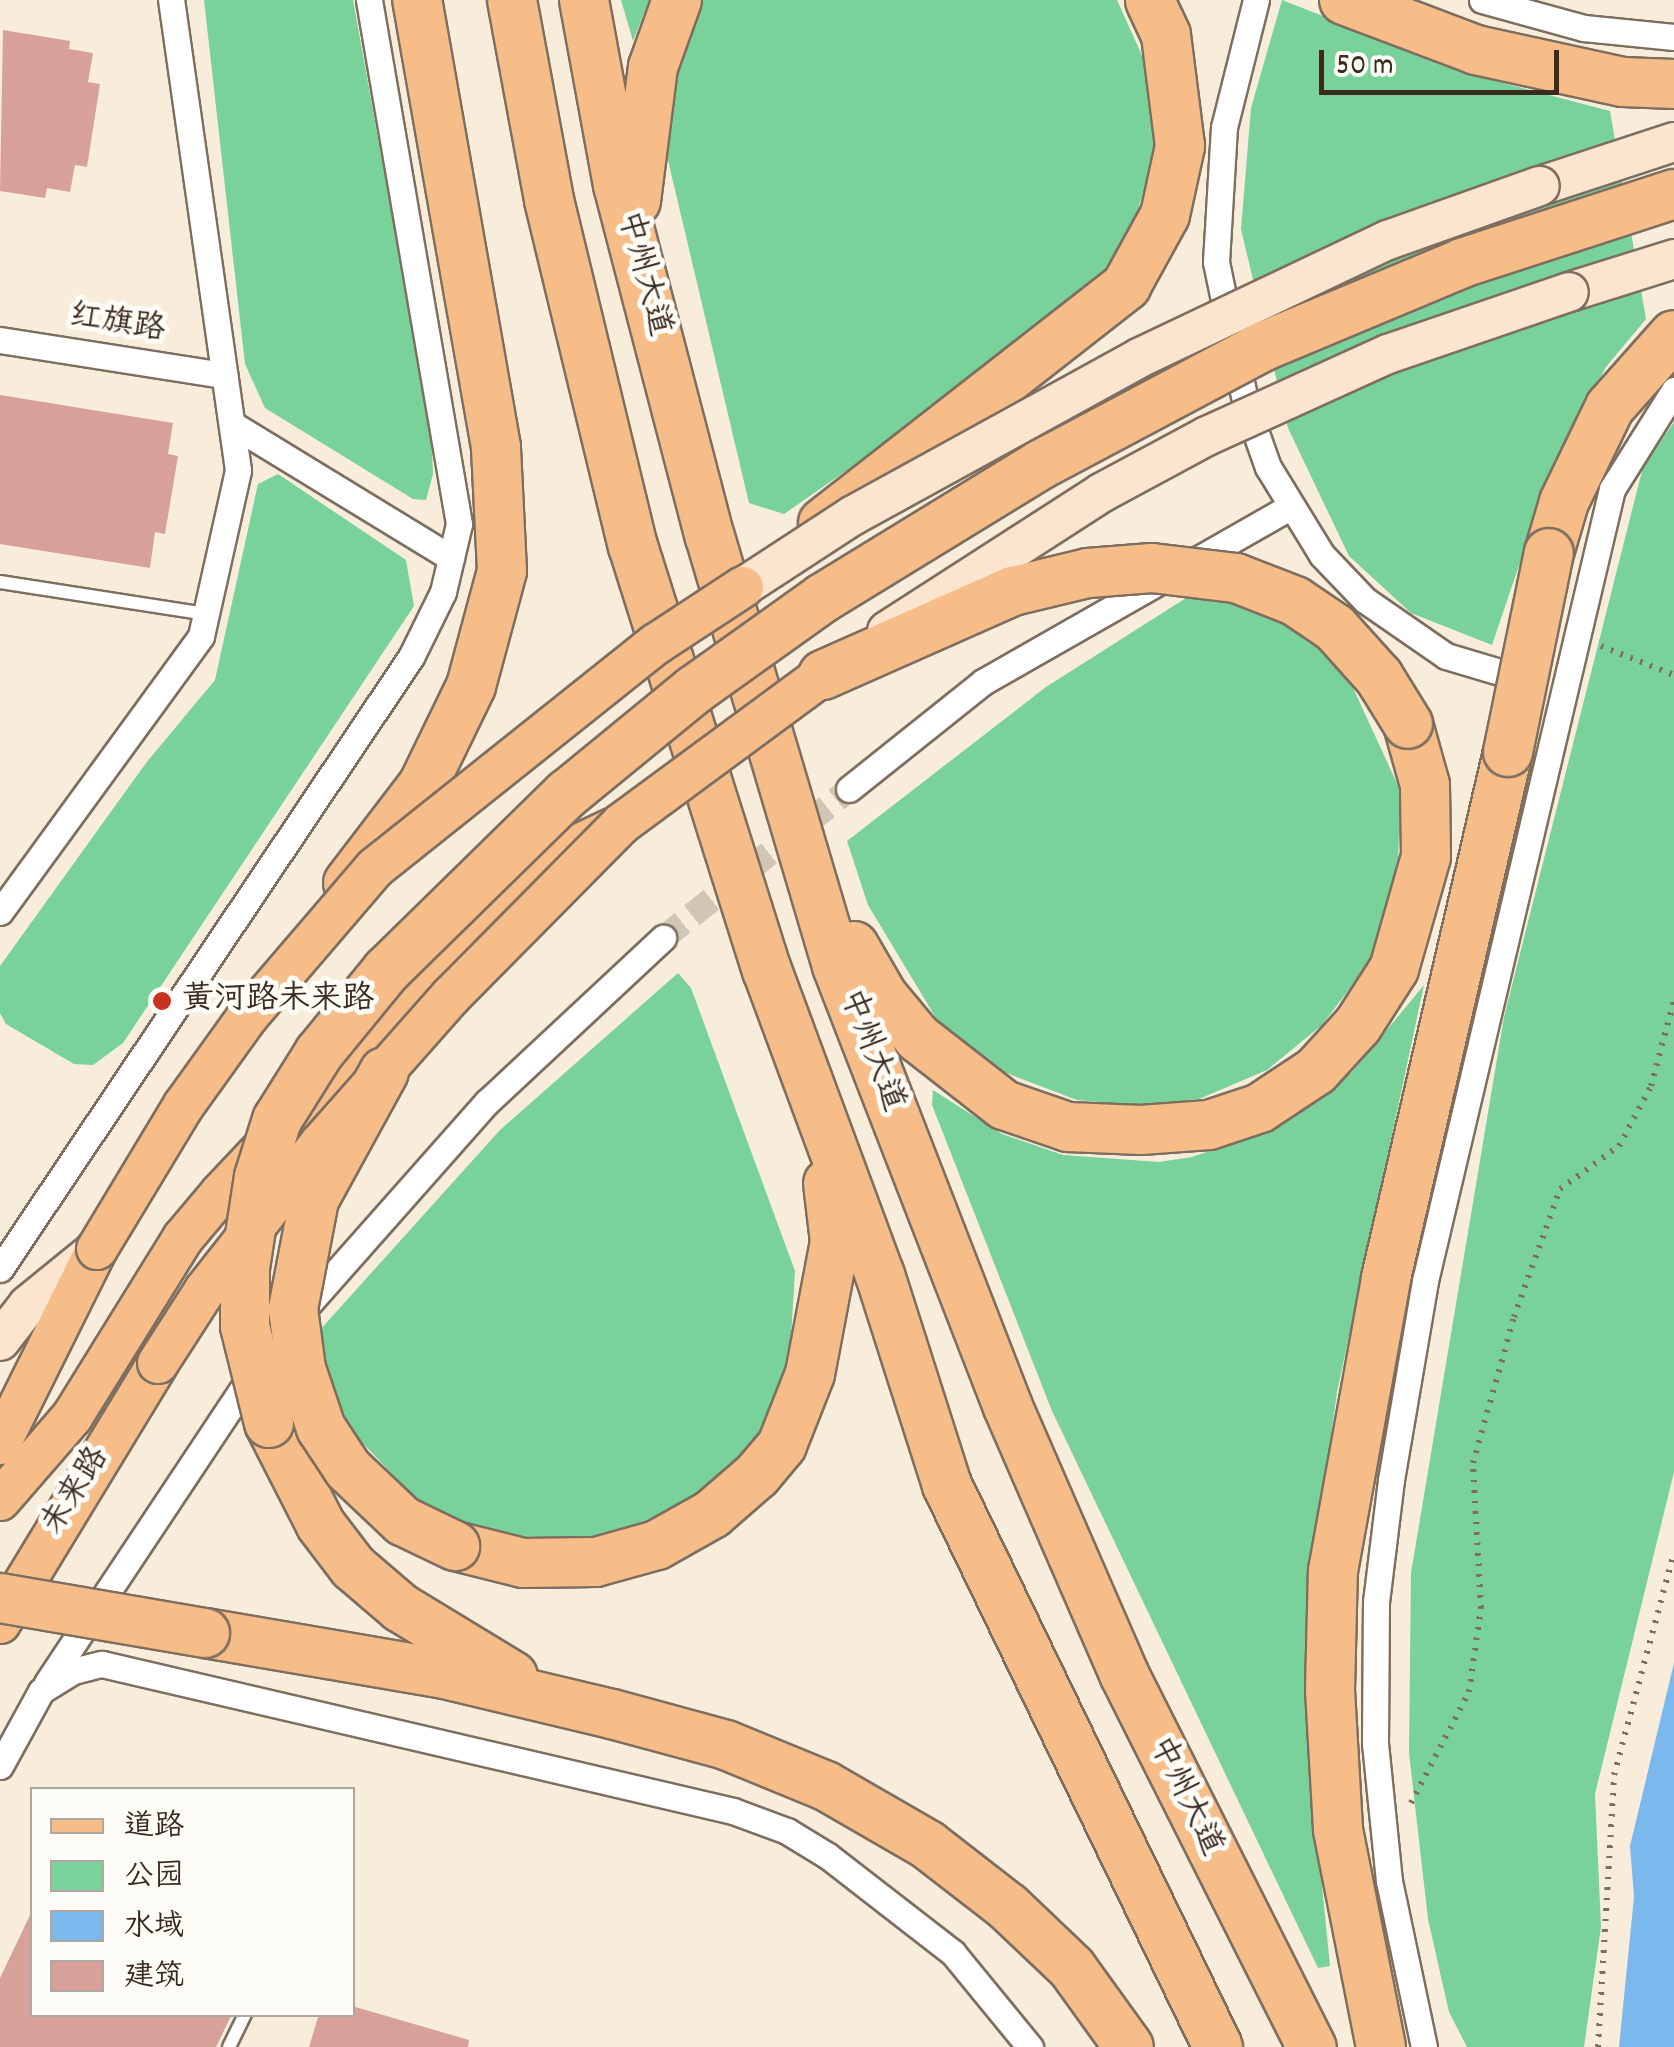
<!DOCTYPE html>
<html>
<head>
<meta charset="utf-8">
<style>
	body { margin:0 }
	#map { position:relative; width:1674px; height:2047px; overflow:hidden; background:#f7edda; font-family:Dekko,"LXGW WenKai TC",sans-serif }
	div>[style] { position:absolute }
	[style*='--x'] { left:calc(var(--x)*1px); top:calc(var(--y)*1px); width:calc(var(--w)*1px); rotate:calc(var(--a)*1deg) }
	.green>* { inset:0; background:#78d299 }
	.water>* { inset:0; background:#7bb8ee }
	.building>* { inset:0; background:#d7a199 }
	.street-tunnel>* { height:25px; margin-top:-12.5px; transform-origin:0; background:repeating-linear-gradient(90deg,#d1c6b4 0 25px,transparent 0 37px) }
	.path>* { height:6px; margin-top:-3px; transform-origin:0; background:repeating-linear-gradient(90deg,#7d6e60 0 2.5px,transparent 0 10.5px) }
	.roads { filter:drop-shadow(2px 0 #7d6e60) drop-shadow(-2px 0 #7d6e60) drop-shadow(0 2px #7d6e60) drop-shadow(0 -2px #7d6e60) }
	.lane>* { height:12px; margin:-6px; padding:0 6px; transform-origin:6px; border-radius:6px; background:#fff }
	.street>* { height:25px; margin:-12.5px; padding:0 12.5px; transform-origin:12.5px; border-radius:12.5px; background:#fff }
	.secondary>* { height:38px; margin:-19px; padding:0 19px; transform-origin:19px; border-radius:19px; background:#fce5cf }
	.primary>* { height:40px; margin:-20px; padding:0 20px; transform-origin:20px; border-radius:20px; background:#f7bd88 }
	.highway>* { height:48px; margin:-24px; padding:0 24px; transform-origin:24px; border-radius:24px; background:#f7bd88 }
	.bridges { filter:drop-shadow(2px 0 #7d6e60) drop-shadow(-2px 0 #7d6e60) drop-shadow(0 2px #7d6e60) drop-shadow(0 -2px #7d6e60) }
	.secondary-bridge>* { height:38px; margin:-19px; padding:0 19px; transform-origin:19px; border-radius:19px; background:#fce5cf }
	.primary-bridge>* { height:40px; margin:-20px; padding:0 20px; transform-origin:20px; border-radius:20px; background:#f7bd88 }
	.highway-bridge>* { height:48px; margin:-24px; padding:0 24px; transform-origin:24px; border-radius:24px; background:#f7bd88 }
	.dots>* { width:28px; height:28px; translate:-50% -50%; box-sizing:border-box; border:5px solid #fdfcf7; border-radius:50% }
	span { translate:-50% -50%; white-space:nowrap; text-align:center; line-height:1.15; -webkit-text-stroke:10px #fdfcf7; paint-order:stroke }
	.street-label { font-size:32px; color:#3b2a1e }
	.poi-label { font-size:32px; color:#3b2a1e }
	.left { translate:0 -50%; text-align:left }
	.legend { position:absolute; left:30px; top:1787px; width:325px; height:230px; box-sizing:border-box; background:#fdfcf7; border:2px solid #afa8a0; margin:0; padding:12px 18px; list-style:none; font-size:30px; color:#3b2a1e }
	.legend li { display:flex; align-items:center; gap:20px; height:50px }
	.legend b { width:50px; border:2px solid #afa8a0 }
	.scale { position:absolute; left:1319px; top:50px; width:240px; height:45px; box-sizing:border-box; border:5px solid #3b2a1e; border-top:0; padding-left:12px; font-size:30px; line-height:35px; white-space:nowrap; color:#3b2a1e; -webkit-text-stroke:8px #fdfcf7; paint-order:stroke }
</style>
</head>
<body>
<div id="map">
	<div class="green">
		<i style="clip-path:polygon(204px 0,353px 0,431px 431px,433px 474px,426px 500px,413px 499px,265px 408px,245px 364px)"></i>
		<i style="clip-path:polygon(621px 0,649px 0,633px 41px)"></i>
		<i style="clip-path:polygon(698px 0,1117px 0,1145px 62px,1153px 102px,1154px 156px,1127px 246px,1081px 307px,784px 514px,749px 503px,663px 139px,664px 106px)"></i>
		<i style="clip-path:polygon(1282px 0,1476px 76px,1610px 111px,1646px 319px,1606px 367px,1552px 468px,1492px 645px,1411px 613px,1349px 556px,1288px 428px,1241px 229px,1251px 108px)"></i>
		<i style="clip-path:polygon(1674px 422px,1674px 1472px,1595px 1794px,1601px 1927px,1584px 2047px,1467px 2047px,1449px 2012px,1428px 1919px,1409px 1753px,1411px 1573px,1504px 1017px,1643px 467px)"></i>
		<i style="clip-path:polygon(278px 474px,406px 560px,414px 606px,123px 1043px,93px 1065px,74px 1064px,6px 1024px,0 1013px,0 966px,146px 763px,215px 680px,258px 484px)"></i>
		<i style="clip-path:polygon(1197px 591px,1254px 606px,1342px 664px,1400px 790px,1398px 869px,1369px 963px,1322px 1025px,1267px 1070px,1199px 1099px,1141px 1106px,1077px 1100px,996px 1069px,942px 1028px,868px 905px,847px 841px,1046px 687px)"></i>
		<i style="clip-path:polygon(678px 973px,691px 988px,795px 1271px,789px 1370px,764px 1430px,720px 1485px,637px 1536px,532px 1543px,478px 1531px,418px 1501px,354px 1434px,333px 1392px,319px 1331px,500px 1130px)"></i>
		<i style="clip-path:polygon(1424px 985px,1337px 1392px,1309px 1599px,1309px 1755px,1330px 1966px,1318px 1968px,1052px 1411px,932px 1105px,933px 1090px,1002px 1134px,1063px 1155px,1159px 1162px,1192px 1157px,1259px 1134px,1319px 1098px,1352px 1072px)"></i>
	</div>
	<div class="water">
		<i style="clip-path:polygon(1674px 1663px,1674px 2047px,1619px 2047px,1634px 1897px,1630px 1846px)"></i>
	</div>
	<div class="building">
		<i style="clip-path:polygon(3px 30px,70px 41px,69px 49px,93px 53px,88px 82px,100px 84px,87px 167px,75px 165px,70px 192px,47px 188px,45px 198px,0 191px)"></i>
		<i style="clip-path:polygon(0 395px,173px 423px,168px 454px,178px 456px,165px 534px,155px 532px,150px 568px,0 544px)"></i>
		<i style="clip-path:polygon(32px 1911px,32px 2014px,232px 2014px,216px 2047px,0 2047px,0 1978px)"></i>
		<i style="clip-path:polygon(352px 2006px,469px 2040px,468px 2047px,309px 2047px,319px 2014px,352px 2014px)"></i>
	</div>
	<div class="street-tunnel">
		<i style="--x:663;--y:938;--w:238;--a:-38.7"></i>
	</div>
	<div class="path">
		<i style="--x:1601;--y:646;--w:79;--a:21.7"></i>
		<i style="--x:1411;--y:1803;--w:125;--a:-62.4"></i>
		<i style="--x:1469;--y:1692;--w:85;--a:-81.9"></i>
		<i style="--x:1481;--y:1608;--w:145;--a:-93.2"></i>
		<i style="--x:1473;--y:1463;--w:152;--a:-74.3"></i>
		<i style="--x:1514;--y:1317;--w:136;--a:-70.2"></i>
		<i style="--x:1560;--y:1189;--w:73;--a:-36.1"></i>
		<i style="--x:1619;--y:1146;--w:68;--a:-61.9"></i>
		<i style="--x:1651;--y:1086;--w:89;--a:-75"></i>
		<i style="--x:1598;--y:2047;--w:272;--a:-86.6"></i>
		<i style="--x:1614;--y:1775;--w:230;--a:-74.9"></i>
	</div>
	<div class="roads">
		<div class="lane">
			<i style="--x:0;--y:582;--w:208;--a:8.8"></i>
			<i style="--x:229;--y:2047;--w:37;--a:-64"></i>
		</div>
		<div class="street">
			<i style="--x:1256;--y:0;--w:131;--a:104.1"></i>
			<i style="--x:1224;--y:127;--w:135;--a:93.4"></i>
			<i style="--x:1216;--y:262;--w:146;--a:78.2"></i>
			<i style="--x:1246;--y:405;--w:66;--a:70.5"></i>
			<i style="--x:1268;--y:467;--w:103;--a:58.5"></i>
			<i style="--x:1322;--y:555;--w:62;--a:46.3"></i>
			<i style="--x:1365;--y:600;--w:98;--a:34.7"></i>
			<i style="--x:1446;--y:656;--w:91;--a:16.6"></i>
			<i style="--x:1482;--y:0;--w:106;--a:15.4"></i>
			<i style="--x:1584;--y:28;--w:90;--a:5.7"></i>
			<i style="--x:0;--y:340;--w:227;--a:8.9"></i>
			<i style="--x:235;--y:426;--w:253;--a:31.4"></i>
			<i style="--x:849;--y:789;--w:171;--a:-38.6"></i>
			<i style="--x:983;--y:682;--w:353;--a:-29.7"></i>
			<i style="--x:0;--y:912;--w:341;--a:-53.9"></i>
			<i style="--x:201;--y:636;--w:170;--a:-77.4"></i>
			<i style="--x:238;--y:470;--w:475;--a:-98.1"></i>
			<i style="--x:0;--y:1269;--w:737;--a:-56.12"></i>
			<i style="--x:411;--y:657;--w:72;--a:-63.8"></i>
			<i style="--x:443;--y:592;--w:70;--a:-76.8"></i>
			<i style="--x:459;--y:524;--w:532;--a:-99.75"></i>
			<i style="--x:301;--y:1312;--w:281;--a:-48.5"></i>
			<i style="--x:487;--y:1102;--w:241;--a:-43"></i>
			<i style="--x:47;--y:1683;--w:379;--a:-56.4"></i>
			<i style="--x:0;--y:1766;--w:85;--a:-61.3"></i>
			<i style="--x:41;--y:1691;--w:38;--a:-32"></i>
			<i style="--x:73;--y:1671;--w:30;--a:-14"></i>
			<i style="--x:102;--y:1664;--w:648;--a:13.11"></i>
			<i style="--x:733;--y:1811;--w:58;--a:20.3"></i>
			<i style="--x:787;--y:1831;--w:48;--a:31.4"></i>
			<i style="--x:828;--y:1856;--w:158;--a:37.8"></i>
			<i style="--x:953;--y:1953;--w:122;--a:50.7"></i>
			<i style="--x:1424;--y:2047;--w:170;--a:-101.9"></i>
			<i style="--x:1389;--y:1881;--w:138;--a:-95.8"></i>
			<i style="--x:1375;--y:1744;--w:142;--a:-89.6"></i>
			<i style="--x:1376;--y:1602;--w:123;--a:-83"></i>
			<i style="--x:1391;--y:1480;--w:202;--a:-80.3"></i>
			<i style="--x:1425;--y:1281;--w:814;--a:-76.72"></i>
			<i style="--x:1612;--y:489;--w:117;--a:-57.9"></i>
		</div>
		<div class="secondary">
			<i style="--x:1540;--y:186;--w:141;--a:-18.2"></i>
			<i style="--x:1569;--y:292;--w:110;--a:-17.4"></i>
			<i style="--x:0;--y:1341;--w:46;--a:-52.1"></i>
			<i style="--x:28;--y:1305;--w:89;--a:-39.1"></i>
		</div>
		<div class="primary">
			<i style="--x:0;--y:1444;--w:218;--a:-63.6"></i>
			<i style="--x:0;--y:1500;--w:110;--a:-49.1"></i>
			<i style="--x:72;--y:1417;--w:211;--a:-58.2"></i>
			<i style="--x:183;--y:1238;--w:57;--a:-49.9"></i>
			<i style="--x:220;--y:1194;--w:445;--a:-46.7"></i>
			<i style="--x:525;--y:870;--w:98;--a:-25.3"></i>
			<i style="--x:0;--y:1623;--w:304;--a:-58.7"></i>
		</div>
		<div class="highway">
			<i style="--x:512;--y:0;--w:203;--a:79.5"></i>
			<i style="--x:549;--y:200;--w:356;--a:76.4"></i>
			<i style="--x:633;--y:546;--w:445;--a:72.5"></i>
			<i style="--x:767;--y:970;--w:325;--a:69.7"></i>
			<i style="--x:880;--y:1275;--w:220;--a:72.3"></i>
			<i style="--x:947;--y:1485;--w:624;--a:64.26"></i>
			<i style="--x:584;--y:0;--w:188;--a:79.6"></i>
			<i style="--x:618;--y:185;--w:364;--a:75.4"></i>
			<i style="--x:710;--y:537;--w:447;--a:73.5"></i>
			<i style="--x:837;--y:966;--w:473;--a:68.8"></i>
			<i style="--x:1008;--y:1407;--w:291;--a:66.5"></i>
			<i style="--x:1124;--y:1674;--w:418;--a:63.3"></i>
			<i style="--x:1344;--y:0;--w:141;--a:20.7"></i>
			<i style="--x:1476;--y:50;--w:150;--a:12.3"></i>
			<i style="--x:1623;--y:82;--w:51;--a:2.2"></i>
			<i style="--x:636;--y:201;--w:135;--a:-82.8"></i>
			<i style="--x:653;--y:67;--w:71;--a:-70.3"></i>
			<i style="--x:823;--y:523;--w:385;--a:-38"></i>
			<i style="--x:1126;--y:286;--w:81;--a:-61.2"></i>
			<i style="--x:1165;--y:215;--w:71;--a:-77.7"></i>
			<i style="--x:1180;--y:146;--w:112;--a:-97.2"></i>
			<i style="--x:1166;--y:35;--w:38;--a:-115"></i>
			<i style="--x:1549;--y:553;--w:53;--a:-73.6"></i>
			<i style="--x:1564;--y:502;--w:106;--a:-64.2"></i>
			<i style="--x:1610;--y:407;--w:96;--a:-48.4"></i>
			<i style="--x:348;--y:883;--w:123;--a:-52.6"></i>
			<i style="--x:423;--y:785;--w:110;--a:-64.1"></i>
			<i style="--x:471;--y:686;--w:119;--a:-74.9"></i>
			<i style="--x:502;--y:571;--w:124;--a:-92.8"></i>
			<i style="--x:496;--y:447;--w:454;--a:-100"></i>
			<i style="--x:854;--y:946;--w:58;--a:59.9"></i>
			<i style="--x:883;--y:996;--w:55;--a:50.2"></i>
			<i style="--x:918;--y:1038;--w:109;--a:37.9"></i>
			<i style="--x:1004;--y:1105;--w:68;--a:19"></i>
			<i style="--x:1068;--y:1127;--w:73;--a:2.4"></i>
			<i style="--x:1141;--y:1130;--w:68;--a:-4.2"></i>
			<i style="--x:1209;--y:1125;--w:54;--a:-18.4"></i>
			<i style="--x:1260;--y:1108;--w:67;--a:-33.5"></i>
			<i style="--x:1316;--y:1071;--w:62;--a:-47.6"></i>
			<i style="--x:1358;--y:1025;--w:67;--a:-57.3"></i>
			<i style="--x:1394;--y:969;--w:116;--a:-74.1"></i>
			<i style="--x:1426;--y:857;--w:72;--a:-90.8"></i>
			<i style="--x:1425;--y:785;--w:63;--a:-105.6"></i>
			<i style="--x:269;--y:1423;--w:114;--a:63"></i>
			<i style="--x:321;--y:1525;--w:53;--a:52.7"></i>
			<i style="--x:353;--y:1567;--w:63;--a:40.5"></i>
			<i style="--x:401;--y:1608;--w:131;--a:31.3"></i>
			<i style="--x:455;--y:1546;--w:70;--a:14"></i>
			<i style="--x:523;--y:1563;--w:73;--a:-0.8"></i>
			<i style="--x:596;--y:1562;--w:63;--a:-15.6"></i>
			<i style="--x:657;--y:1545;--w:63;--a:-29.4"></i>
			<i style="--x:712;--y:1514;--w:60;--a:-40.9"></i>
			<i style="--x:757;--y:1475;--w:39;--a:-50"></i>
			<i style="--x:782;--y:1445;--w:76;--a:-68.5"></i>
			<i style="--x:810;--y:1374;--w:134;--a:-79.3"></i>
			<i style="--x:835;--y:1242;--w:59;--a:-96.8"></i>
			<i style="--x:205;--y:1633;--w:242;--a:9.7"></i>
			<i style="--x:444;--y:1674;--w:173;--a:13.4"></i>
			<i style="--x:612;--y:1714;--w:118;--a:15.2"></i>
			<i style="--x:726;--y:1745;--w:108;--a:22.3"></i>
			<i style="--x:826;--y:1786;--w:118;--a:30"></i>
			<i style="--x:928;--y:1845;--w:101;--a:37.8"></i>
			<i style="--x:1008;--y:1907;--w:88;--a:43.6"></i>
			<i style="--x:1072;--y:1968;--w:97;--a:54.2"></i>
			<i style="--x:1381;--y:2047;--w:222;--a:-101.2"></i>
			<i style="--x:1338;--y:1829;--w:139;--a:-93.3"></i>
			<i style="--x:1330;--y:1690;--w:119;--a:-88.6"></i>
			<i style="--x:1333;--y:1571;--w:298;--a:-79.7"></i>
			<i style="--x:1386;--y:1278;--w:540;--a:-76.94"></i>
		</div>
	</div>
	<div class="bridges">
		<div class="secondary-bridge">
			<i style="--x:743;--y:587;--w:130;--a:-33.1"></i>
			<i style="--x:852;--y:516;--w:328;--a:-28.8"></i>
			<i style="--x:1139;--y:358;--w:276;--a:-25.4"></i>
			<i style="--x:1388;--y:240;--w:161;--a:-19.6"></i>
			<i style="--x:887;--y:631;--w:255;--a:-32.8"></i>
			<i style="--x:1101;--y:493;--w:120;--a:-28.3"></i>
			<i style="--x:1207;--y:436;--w:199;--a:-24.4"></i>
			<i style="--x:1388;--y:354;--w:191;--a:-18.9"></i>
		</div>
		<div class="primary-bridge">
			<i style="--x:97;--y:1249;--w:168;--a:-58.9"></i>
			<i style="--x:184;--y:1105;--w:110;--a:-54.3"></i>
			<i style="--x:248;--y:1016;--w:195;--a:-49.4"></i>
			<i style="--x:375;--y:868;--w:359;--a:-38.6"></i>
			<i style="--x:656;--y:644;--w:104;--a:-33.2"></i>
			<i style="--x:158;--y:1363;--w:87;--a:-57.2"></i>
			<i style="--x:205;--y:1290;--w:186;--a:-51.8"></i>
			<i style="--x:320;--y:1144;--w:198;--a:-48.5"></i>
			<i style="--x:451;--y:996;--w:242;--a:-45.3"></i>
			<i style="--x:621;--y:824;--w:251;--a:-36.4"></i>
		</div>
		<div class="highway-bridge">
			<i style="--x:823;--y:675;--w:208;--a:-23.9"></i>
			<i style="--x:1013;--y:591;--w:77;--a:-13.5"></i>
			<i style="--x:1088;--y:573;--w:64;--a:-4.5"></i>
			<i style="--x:1152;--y:568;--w:85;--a:6.8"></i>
			<i style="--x:1236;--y:578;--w:63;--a:21.3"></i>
			<i style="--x:1295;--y:601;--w:48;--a:34"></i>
			<i style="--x:1335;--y:628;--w:66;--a:48.1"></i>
			<i style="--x:1379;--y:677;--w:55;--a:58.3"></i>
			<i style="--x:1508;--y:752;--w:203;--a:-78.4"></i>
			<i style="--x:384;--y:1072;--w:146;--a:118.7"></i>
			<i style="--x:314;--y:1200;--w:111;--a:100.9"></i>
			<i style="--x:293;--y:1309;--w:61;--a:82.4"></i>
			<i style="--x:301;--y:1369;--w:62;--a:71.3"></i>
			<i style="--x:321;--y:1428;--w:49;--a:56.6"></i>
			<i style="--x:348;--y:1469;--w:76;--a:43.4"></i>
			<i style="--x:403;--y:1521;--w:58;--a:25.7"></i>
			<i style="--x:269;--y:1423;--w:100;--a:-103.9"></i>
			<i style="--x:245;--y:1326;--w:58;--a:-90"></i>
			<i style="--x:245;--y:1268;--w:92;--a:-81.3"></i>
			<i style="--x:259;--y:1177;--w:60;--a:-72.5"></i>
			<i style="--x:277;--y:1120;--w:79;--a:-57.9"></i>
			<i style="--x:319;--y:1053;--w:107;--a:-50.7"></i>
			<i style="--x:387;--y:970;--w:252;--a:-44.4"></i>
			<i style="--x:567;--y:794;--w:164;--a:-39.3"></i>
			<i style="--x:694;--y:690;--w:158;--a:-35.5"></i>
			<i style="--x:823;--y:598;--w:255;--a:-31.5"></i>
			<i style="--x:1040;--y:465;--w:254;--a:-28"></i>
			<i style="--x:1264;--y:346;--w:215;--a:-22.7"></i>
			<i style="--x:1462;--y:263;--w:223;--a:-18"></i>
			<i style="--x:0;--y:1598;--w:208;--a:9.7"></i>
		</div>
	</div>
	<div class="dots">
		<i style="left:162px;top:1001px;background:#c8321e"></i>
	</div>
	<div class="street-label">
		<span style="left:642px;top:274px;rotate:75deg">中州大道</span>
		<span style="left:117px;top:325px;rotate:9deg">红旗路</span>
		<span style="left:870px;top:1051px;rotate:69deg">中州大道</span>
		<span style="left:77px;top:1492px;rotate:-58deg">未来路</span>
		<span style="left:1184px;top:1797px;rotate:64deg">中州大道</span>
	</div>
	<div class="poi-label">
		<span class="left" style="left:182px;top:1001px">黄河路未来路</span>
	</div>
	<ul class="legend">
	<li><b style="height:12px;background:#f7bd88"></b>道路</li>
	<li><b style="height:28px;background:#78d299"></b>公园</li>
	<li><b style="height:28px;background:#7bb8ee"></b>水域</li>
	<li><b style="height:28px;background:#d7a199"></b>建筑</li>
	</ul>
	<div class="scale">50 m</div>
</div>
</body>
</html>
